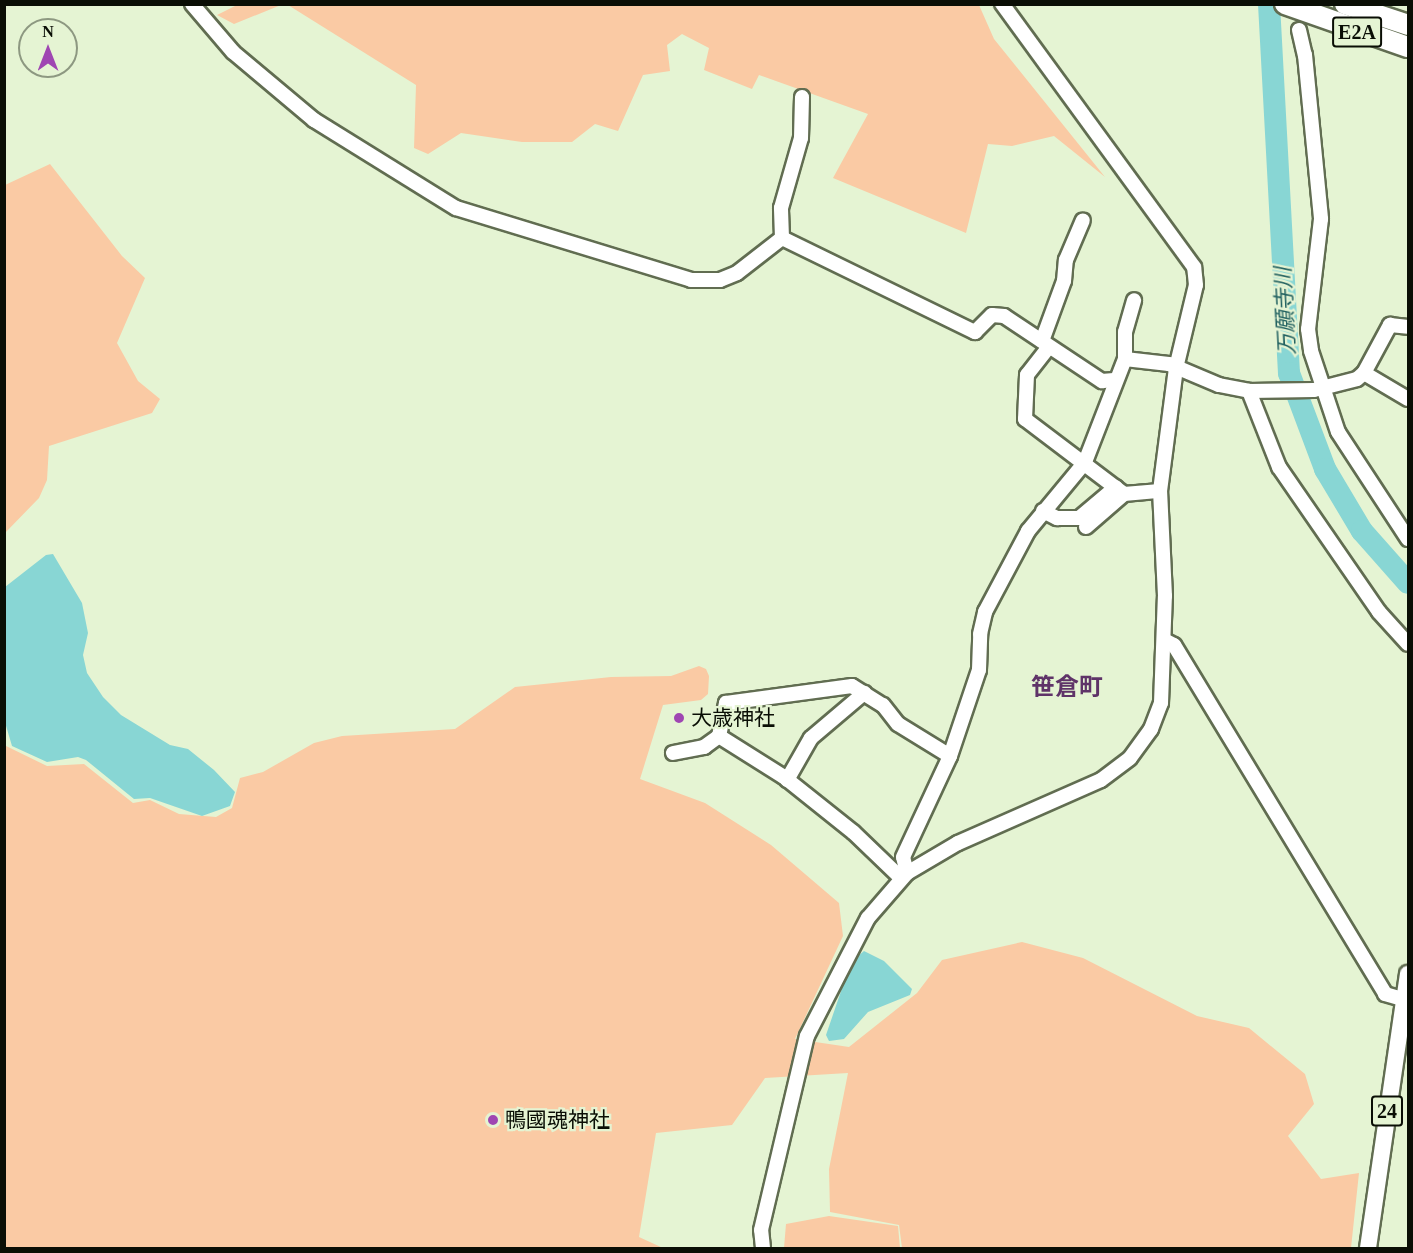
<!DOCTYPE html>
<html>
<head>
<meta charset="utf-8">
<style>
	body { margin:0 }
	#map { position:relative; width:1413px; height:1253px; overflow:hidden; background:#e5f4d3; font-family:"Times New Roman","Noto Sans JP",serif }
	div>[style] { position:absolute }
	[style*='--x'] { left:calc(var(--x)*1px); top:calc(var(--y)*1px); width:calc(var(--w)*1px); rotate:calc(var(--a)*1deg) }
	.green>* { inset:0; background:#facaa4 }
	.water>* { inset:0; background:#88d6d4 }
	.river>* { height:22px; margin:-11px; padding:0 11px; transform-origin:11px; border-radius:11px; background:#88d6d4 }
	.roads { filter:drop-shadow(2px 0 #616d51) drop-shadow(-2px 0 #616d51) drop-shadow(0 2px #616d51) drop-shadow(0 -2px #616d51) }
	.minor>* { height:14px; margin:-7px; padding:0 7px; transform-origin:7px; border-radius:7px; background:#fff }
	.major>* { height:16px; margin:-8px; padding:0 8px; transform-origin:8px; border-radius:8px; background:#fff }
	.highway>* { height:20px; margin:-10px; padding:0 10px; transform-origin:10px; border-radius:10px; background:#fff }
	.dots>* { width:16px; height:16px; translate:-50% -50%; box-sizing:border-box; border:3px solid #e5f4d3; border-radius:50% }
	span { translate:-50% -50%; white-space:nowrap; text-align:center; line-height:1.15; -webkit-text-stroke:4.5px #e5f4d3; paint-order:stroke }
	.shield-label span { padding:2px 4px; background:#e5f4d3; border:2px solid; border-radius:4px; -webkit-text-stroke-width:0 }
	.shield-label { font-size:20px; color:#0a0e05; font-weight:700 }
	.poi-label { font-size:21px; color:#0a0e05 }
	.left { translate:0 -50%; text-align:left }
	.water-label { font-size:22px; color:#216160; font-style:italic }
	.quarter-label { font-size:24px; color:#5f3368; font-weight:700 }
	.frame { position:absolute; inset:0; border:6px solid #0a0e05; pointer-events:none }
	.north { position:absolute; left:18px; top:18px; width:60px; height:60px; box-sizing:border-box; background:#e5f4d3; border:2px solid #8d9881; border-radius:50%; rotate:0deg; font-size:16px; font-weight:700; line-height:24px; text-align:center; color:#0a0e05 }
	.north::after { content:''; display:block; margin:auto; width:21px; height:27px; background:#9f46b2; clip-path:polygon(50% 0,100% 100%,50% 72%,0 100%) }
</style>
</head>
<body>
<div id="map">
	<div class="green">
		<i style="clip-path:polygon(237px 5px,237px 4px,281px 5px,234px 24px,217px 15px)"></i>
		<i style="clip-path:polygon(288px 5px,979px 5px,994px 39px,1105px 177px,1054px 136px,1012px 146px,988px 144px,966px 233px,833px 178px,868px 114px,759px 75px,752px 89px,704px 70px,709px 48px,682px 34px,667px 45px,670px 71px,643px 75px,618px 131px,595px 124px,572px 142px,522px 142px,461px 133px,428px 154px,414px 148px,416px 85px)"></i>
		<i style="clip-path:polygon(50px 164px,122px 256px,145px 278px,117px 343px,138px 381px,160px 399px,152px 413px,49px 446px,47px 480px,39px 498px,5px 533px,5px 185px)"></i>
		<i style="clip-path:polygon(699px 666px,706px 669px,709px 676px,708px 694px,701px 700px,663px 705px,640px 779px,705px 803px,771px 845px,839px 903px,843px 936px,795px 1039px,849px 1047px,917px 993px,942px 960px,1022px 942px,1083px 958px,1197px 1016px,1249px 1028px,1305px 1074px,1314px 1104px,1288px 1136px,1321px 1179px,1359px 1173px,1351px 1248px,902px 1248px,899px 1225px,830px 1212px,829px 1169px,848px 1073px,765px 1078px,732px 1125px,656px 1133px,639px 1237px,663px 1248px,5px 1248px,4px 745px,47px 766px,84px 764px,133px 803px,150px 800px,179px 814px,216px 817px,232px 808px,240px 778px,263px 772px,314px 743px,342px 736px,455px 729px,515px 687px,611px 677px,671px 676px)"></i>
		<i style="clip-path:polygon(829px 1216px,898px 1226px,900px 1248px,784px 1248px,786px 1224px)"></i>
	</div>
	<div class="water">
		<i style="clip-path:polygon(53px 554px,82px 603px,88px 633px,83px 655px,87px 673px,103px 697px,121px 715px,170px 745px,188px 749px,214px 770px,235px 792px,230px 806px,202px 816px,150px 798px,134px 799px,86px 760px,78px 757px,47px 762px,12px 746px,4px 719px,5px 587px,46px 555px)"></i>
		<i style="clip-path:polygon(864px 951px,884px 961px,912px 989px,910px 995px,868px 1012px,844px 1039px,829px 1041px,826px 1035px,851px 962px)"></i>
	</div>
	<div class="river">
		<i style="--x:1269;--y:4;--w:370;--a:86.9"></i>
		<i style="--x:1289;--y:373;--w:103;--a:69.4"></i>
		<i style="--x:1325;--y:469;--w:72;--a:59.2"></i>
		<i style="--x:1362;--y:531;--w:69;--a:48.5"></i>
	</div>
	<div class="roads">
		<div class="minor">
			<i style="--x:192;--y:4;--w:63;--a:49.5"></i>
			<i style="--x:233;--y:52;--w:106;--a:40"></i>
			<i style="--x:314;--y:120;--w:167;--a:31.8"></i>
			<i style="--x:456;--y:208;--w:246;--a:17"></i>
			<i style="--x:691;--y:280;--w:29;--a:0"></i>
			<i style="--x:720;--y:280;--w:18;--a:-22"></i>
			<i style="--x:737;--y:273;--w:57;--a:-37.9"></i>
			<i style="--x:782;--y:238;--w:30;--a:-92"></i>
			<i style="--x:781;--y:208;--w:73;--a:-74.1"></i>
			<i style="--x:801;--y:138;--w:41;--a:-88.6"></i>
			<i style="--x:1299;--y:30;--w:26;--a:77"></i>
			<i style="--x:1305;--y:55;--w:165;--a:84.4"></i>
			<i style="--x:1321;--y:219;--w:111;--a:96.7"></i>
			<i style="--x:1308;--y:329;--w:22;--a:82"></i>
			<i style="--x:1311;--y:351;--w:85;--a:71.6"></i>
			<i style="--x:1338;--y:432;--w:128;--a:56.8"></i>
			<i style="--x:782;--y:238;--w:215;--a:26"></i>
			<i style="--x:975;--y:332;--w:24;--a:-45"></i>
			<i style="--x:992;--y:315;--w:12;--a:5"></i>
			<i style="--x:1004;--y:316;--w:118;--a:33.6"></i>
			<i style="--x:1102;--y:381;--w:12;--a:-5"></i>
			<i style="--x:1042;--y:341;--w:64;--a:-69.9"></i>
			<i style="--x:1064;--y:281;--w:21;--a:-85"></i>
			<i style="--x:1066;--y:260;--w:43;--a:-67"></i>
			<i style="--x:1048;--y:348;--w:34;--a:128"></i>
			<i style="--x:1027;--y:375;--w:44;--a:92.6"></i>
			<i style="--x:1025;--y:419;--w:124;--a:37.1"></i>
			<i style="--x:1124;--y:494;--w:36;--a:-5"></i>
			<i style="--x:1125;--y:359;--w:27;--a:-90"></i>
			<i style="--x:1125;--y:332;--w:33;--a:-74"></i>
			<i style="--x:1364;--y:373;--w:51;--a:30.6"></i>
			<i style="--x:1249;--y:391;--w:82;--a:68.5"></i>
			<i style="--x:1279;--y:467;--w:176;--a:55.4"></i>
			<i style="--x:1379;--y:612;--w:43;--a:47.8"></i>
			<i style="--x:1043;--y:511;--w:16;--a:27"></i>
			<i style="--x:1057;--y:518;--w:22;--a:0"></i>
			<i style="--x:1079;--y:518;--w:48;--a:-40"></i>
			<i style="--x:1086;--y:527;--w:50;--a:-41"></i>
			<i style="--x:1164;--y:640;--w:11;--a:27"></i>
			<i style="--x:1174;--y:645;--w:408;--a:58.8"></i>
			<i style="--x:1385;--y:994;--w:19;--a:16"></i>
			<i style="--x:673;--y:753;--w:32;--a:-11"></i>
			<i style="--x:704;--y:747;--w:19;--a:-36"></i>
			<i style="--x:787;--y:780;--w:48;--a:-60.3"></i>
			<i style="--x:811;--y:738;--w:70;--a:-40.3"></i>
			<i style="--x:907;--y:873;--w:16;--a:-104"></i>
			<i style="--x:903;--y:857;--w:111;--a:-65"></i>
			<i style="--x:950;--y:756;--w:91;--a:-71.4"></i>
			<i style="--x:979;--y:670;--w:36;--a:-88"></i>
			<i style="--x:980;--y:634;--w:23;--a:-77"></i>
			<i style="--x:985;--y:612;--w:92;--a:-62"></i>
			<i style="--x:1028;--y:531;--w:89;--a:-50.4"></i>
			<i style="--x:1085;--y:462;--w:110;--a:-68.8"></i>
			<i style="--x:1125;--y:359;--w:44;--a:6.5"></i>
			<i style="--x:1169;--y:364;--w:54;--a:22.8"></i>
			<i style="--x:1219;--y:385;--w:31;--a:11"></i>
			<i style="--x:1249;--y:391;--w:65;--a:-0.9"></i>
			<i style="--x:1314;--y:390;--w:44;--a:-14.3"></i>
			<i style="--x:1357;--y:379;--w:9;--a:-41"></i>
			<i style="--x:1364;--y:373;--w:55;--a:-61.6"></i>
			<i style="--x:1390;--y:325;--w:18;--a:6"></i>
			<i style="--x:901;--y:878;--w:66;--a:-136.2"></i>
			<i style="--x:853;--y:832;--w:88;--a:-141.4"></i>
			<i style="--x:784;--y:777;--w:77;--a:-147.8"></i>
			<i style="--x:719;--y:736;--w:34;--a:-78"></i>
			<i style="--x:726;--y:703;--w:127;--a:-7.7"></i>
			<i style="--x:852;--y:686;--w:36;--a:32"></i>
			<i style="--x:883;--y:705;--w:24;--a:52"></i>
			<i style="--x:898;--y:724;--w:61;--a:31.6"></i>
			<i style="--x:763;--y:1248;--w:18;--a:-96"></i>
			<i style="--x:761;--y:1230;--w:199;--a:-76.7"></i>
			<i style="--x:807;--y:1036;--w:133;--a:-62.7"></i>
			<i style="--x:868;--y:918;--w:60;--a:-49.1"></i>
			<i style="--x:907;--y:873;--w:59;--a:-30.5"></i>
			<i style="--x:958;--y:843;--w:156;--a:-23.8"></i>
			<i style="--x:1101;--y:780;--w:36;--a:-37"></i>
			<i style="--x:1130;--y:758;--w:36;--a:-54"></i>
			<i style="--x:1151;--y:729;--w:28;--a:-69"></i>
			<i style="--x:1161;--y:703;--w:107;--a:-87.9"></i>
			<i style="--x:1165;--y:596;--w:105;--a:-92.7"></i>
			<i style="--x:1160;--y:491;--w:124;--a:-82.6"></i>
			<i style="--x:1176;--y:368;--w:85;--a:-76.5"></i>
			<i style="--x:1196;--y:285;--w:18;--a:-96"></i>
			<i style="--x:1194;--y:267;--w:326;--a:-126.1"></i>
		</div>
		<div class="major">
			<i style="--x:1368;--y:1248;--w:277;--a:-81.7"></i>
		</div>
		<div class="highway">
			<i style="--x:1285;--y:4;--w:130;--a:19.3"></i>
			<i style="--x:1345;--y:4;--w:66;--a:18.4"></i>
		</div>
	</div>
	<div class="dots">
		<i style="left:679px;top:718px;background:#9f46b2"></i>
		<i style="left:493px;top:1120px;background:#9f46b2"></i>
	</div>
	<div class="shield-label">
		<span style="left:1357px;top:32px">E2A</span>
		<span style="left:1387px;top:1111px">24</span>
	</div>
	<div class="poi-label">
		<span class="left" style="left:691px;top:718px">大歳神社</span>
		<span class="left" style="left:505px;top:1120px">鴨國魂神社</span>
	</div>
	<div class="water-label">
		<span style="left:1285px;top:311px;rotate:-93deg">万願寺川</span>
	</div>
	<div class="quarter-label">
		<span style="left:1067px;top:688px">笹倉町</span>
	</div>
	<div class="frame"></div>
	<div class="north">N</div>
</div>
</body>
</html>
